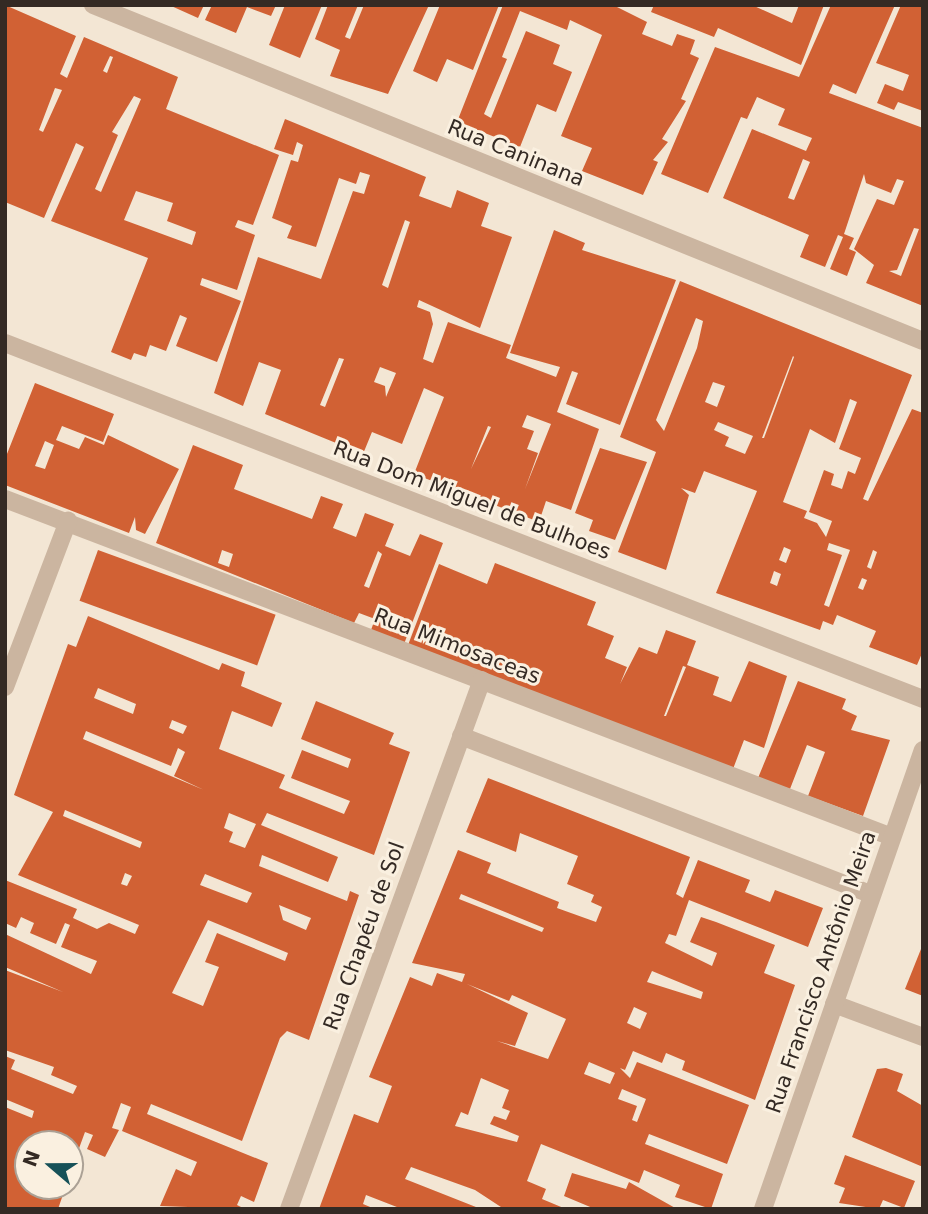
<!DOCTYPE html>
<html>
<head>
<meta charset="utf-8">
<style>
	body { margin:0 }
	#map { position:relative; width:928px; height:1214px; overflow:hidden; background:#f3e6d4; font-family:"DejaVu Sans",sans-serif }
	div>[style] { position:absolute }
	[style*='--x'] { left:calc(var(--x)*1px); top:calc(var(--y)*1px); width:calc(var(--w)*1px); rotate:calc(var(--a)*1deg) }
	.building>* { inset:0; background:#d16134; transform-origin:0 0 }
	.minor>* { height:18px; margin:-9px; padding:0 9px; transform-origin:9px; border-radius:9px; background:#cbb5a0 }
	span { translate:-50% -50%; white-space:nowrap; text-align:center; line-height:1.15; -webkit-text-stroke:6px #faf0e0; paint-order:stroke }
	.street-label { font-size:21px; color:#342a24 }
	.frame { position:absolute; inset:0; border:7px solid #342a24; pointer-events:none }
	.north { position:absolute; left:14px; top:1130px; width:70px; height:70px; box-sizing:border-box; background:#faf0e0; border:2px solid #aba195; border-radius:50%; rotate:290deg; font-size:19px; font-weight:700; line-height:28px; text-align:center; color:#342a24 }
	.north::after { content:''; display:block; margin:auto; width:24px; height:32px; background:#165158; clip-path:polygon(50% 0,100% 100%,50% 72%,0 100%) }
</style>
</head>
<body>
<div id="map">
	<div class="building">
		<i style="clip-path:polygon(evenodd,5px 5px,76px 36px,60px 74px,67px 78px,84px 37px,178px 77px,166px 109px,279px 155px,253px 225px,238px 220px,235px 227px,255px 235px,237px 290px,202px 278px,200px 285px,241px 301px,217px 362px,176px 346px,187px 318px,180px 315px,166px 351px,150px 345px,146px 357px,134px 353px,131px 360px,111px 352px,148px 258px,51px 221px,84px 147px,76px 143px,44px 218px,5px 202px,5px 5px,110px 56px,113px 57px,107px 73px,103px 71px,110px 56px,5px 5px,55px 88px,62px 90px,43px 132px,39px 130px,55px 88px,5px 5px,134px 96px,141px 99px,101px 192px,95px 189px,118px 135px,112px 132px,134px 96px,5px 5px,136px 191px,173px 203px,167px 221px,196px 232px,192px 245px,124px 220px,136px 191px)"></i>
		<i style="clip-path:polygon(169px 5px,204px 5px,198px 18px)"></i>
		<i style="clip-path:polygon(212px 5px,276px 5px,271px 16px,247px 7px,236px 33px,205px 20px)"></i>
		<i style="clip-path:polygon(285px 5px,322px 5px,300px 58px,269px 45px)"></i>
		<i style="clip-path:polygon(328px 5px,358px 5px,345px 37px,350px 39px,364px 5px,429px 5px,388px 94px,330px 76px,340px 50px,315px 39px)"></i>
		<i style="clip-path:polygon(440px 5px,499px 5px,473px 70px,447px 59px,437px 82px,413px 71px)"></i>
		<i style="clip-path:polygon(503px 5px,613px 5px,647px 22px,642px 34px,672px 46px,677px 34px,695px 40px,690px 54px,699px 58px,681px 99px,686px 101px,662px 139px,668px 142px,653px 160px,658px 162px,643px 195px,582px 171px,592px 148px,561px 136px,602px 35px,570px 20px,567px 30px,520px 11px,502px 57px,507px 59px,484px 114px,491px 118px,526px 31px,560px 45px,553px 64px,572px 72px,556px 112px,537px 104px,520px 147px,457px 122px)"></i>
		<i style="clip-path:polygon(654px 5px,752px 5px,792px 23px,799px 5px,824px 5px,801px 65px,718px 28px,714px 37px,651px 12px)"></i>
		<i style="clip-path:polygon(evenodd,831px 5px,895px 5px,856px 94px,833px 84px,829px 93px,923px 128px,923px 306px,866px 283px,874px 265px,854px 249px,877px 199px,894px 205px,904px 181px,897px 179px,891px 193px,866px 183px,864px 174px,844px 234px,854px 238px,849px 249px,856px 252px,847px 276px,830px 269px,843px 237px,838px 235px,825px 267px,800px 257px,809px 235px,723px 198px,752px 129px,806px 151px,812px 138px,778px 125px,785px 109px,757px 97px,747px 119px,741px 117px,708px 193px,661px 174px,715px 47px,799px 77px,831px 5px,803px 159px,810px 162px,794px 200px,788px 198px,803px 159px,831px 5px,914px 228px,919px 229px,901px 276px,889px 271px,897px 270px,914px 228px)"></i>
		<i style="clip-path:polygon(901px 5px,923px 5px,923px 111px,898px 102px,894px 110px,877px 103px,885px 84px,903px 91px,909px 75px,876px 63px)"></i>
		<i style="clip-path:polygon(evenodd,285px 119px,426px 177px,419px 196px,451px 208px,457px 190px,489px 203px,481px 226px,512px 237px,480px 328px,419px 300px,417px 307px,430px 312px,433px 324px,423px 359px,433px 363px,448px 322px,511px 345px,506px 358px,556px 377px,560px 367px,510px 353px,554px 230px,585px 243px,582px 250px,676px 280px,620px 425px,566px 404px,578px 373px,572px 371px,557px 412px,599px 429px,571px 510px,546px 501px,539px 522px,414px 474px,444px 397px,424px 388px,402px 444px,372px 432px,363px 454px,265px 414px,281px 370px,259px 362px,243px 406px,214px 393px,258px 257px,321px 279px,353px 191px,364px 194px,370px 175px,360px 172px,356px 184px,339px 178px,316px 247px,287px 238px,292px 226px,272px 218px,291px 160px,298px 162px,303px 145px,297px 142px,293px 155px,274px 149px,285px 119px,405px 220px,410px 222px,388px 288px,382px 285px,405px 220px,285px 119px,339px 358px,344px 359px,325px 407px,320px 405px,339px 358px,285px 119px,380px 367px,396px 373px,386px 397px,385px 386px,374px 382px,380px 367px,285px 119px,527px 415px,551px 424px,525px 489px,538px 453px,527px 449px,534px 431px,522px 427px,527px 415px,285px 119px,488px 426px,491px 427px,471px 469px,488px 426px)"></i>
		<i style="clip-path:polygon(evenodd,680px 281px,912px 375px,863px 499px,868px 501px,912px 409px,923px 413px,923px 651px,917px 665px,869px 647px,876px 631px,837px 615px,833px 625px,823px 621px,820px 630px,716px 593px,757px 491px,704px 471px,695px 493px,681px 488px,689px 495px,666px 570px,618px 552px,656px 452px,620px 437px,680px 281px,696px 318px,703px 321px,697px 348px,664px 431px,656px 420px,696px 318px,680px 281px,793px 356px,794px 357px,764px 438px,762px 438px,793px 356px,680px 281px,713px 382px,725px 386px,717px 407px,705px 402px,713px 382px,680px 281px,850px 399px,857px 402px,839px 449px,861px 458px,855px 474px,848px 471px,842px 489px,831px 485px,834px 474px,824px 470px,809px 512px,832px 521px,826px 537px,817px 523px,804px 518px,807px 511px,783px 502px,810px 429px,835px 443px,850px 399px,680px 281px,718px 422px,753px 436px,745px 454px,725px 446px,729px 437px,714px 430px,718px 422px,680px 281px,829px 543px,850px 550px,829px 607px,824px 605px,842px 555px,827px 550px,829px 543px,680px 281px,784px 547px,791px 550px,786px 563px,779px 560px,784px 547px,680px 281px,873px 550px,877px 552px,871px 569px,867px 567px,873px 550px,680px 281px,774px 571px,781px 574px,777px 586px,770px 583px,774px 571px,680px 281px,862px 578px,867px 580px,863px 590px,858px 588px,862px 578px)"></i>
		<i style="clip-path:polygon(evenodd,35px 383px,114px 414px,103px 442px,62px 426px,56px 440px,79px 449px,85px 437px,104px 445px,108px 435px,179px 469px,145px 534px,136px 530px,135px 517px,129px 533px,5px 485px,5px 459px,35px 383px,45px 441px,54px 445px,45px 469px,35px 466px,45px 441px)"></i>
		<i style="clip-path:polygon(evenodd,193px 445px,243px 465px,234px 489px,312px 519px,321px 496px,343px 504px,333px 528px,356px 537px,365px 513px,394px 524px,385px 546px,410px 556px,420px 534px,443px 543px,404px 644px,371px 630px,375px 619px,359px 613px,354px 623px,156px 543px,193px 445px,222px 550px,233px 554px,229px 567px,218px 563px,222px 550px,193px 445px,378px 551px,382px 554px,369px 588px,364px 586px,378px 551px)"></i>
		<i style="clip-path:polygon(600px 448px,647px 462px,615px 540px,589px 531px,593px 520px,575px 513px)"></i>
		<i style="left:98px;top:550px;width:189px;height:54px;rotate:20deg"></i>
		<i style="clip-path:polygon(evenodd,495px 563px,596px 602px,587px 625px,614px 636px,605px 658px,627px 667px,620px 684px,639px 647px,657px 654px,666px 630px,696px 641px,687px 665px,719px 677px,713px 695px,731px 702px,749px 661px,787px 676px,764px 748px,744px 740px,733px 769px,408px 645px,439px 564px,487px 584px,495px 563px,683px 666px,686px 667px,666px 716px,664px 716px,683px 666px)"></i>
		<i style="clip-path:polygon(evenodd,88px 616px,219px 670px,222px 663px,245px 672px,241px 686px,282px 703px,272px 727px,232px 711px,219px 749px,285px 775px,279px 788px,344px 814px,350px 801px,291px 778px,302px 750px,348px 768px,351px 759px,301px 739px,316px 701px,394px 733px,389px 744px,410px 752px,374px 855px,267px 813px,261px 825px,338px 857px,328px 882px,262px 855px,259px 866px,347px 901px,350px 891px,359px 895px,309px 1040px,287px 1031px,280px 1038px,242px 1141px,151px 1104px,147px 1114px,268px 1163px,254px 1202px,241px 1196px,237px 1205px,245px 1209px,160px 1206px,176px 1169px,191px 1176px,197px 1162px,122px 1131px,131px 1107px,121px 1103px,112px 1128px,119px 1130px,105px 1157px,87px 1149px,93px 1135px,85px 1132px,70px 1173px,70px 1144px,28px 1144px,20px 1168px,28px 1171px,28px 1186px,66px 1186px,58px 1209px,5px 1209px,5px 1107px,32px 1118px,34px 1111px,5px 1099px,5px 1056px,15px 1060px,11px 1069px,73px 1094px,77px 1086px,51px 1075px,54px 1067px,5px 1050px,5px 970px,63px 992px,5px 967px,5px 934px,91px 974px,97px 961px,61px 947px,70px 925px,65px 923px,56px 944px,30px 933px,34px 923px,21px 917px,16px 928px,5px 923px,5px 880px,77px 909px,73px 918px,97px 929px,109px 923px,135px 934px,139px 925px,18px 875px,53px 812px,14px 795px,68px 644px,76px 647px,88px 616px,98px 688px,136px 704px,133px 714px,94px 698px,98px 688px,88px 616px,172px 720px,187px 726px,183px 734px,169px 728px,172px 720px,88px 616px,86px 731px,171px 766px,178px 748px,185px 752px,174px 776px,204px 790px,83px 739px,86px 731px,88px 616px,65px 810px,142px 842px,140px 848px,63px 816px,65px 810px,88px 616px,229px 813px,256px 824px,245px 848px,229px 842px,233px 832px,224px 828px,229px 813px,88px 616px,125px 873px,132px 876px,127px 886px,121px 884px,125px 873px,88px 616px,205px 874px,252px 893px,247px 903px,200px 885px,205px 874px,88px 616px,279px 905px,311px 918px,306px 930px,283px 920px,279px 905px,88px 616px,208px 920px,288px 953px,285px 961px,217px 933px,205px 962px,219px 967px,203px 1006px,172px 993px,208px 920px)"></i>
		<i style="clip-path:polygon(798px 681px,846px 699px,842px 709px,857px 716px,851px 730px,890px 740px,863px 816px,808px 796px,825px 752px,807px 745px,790px 789px,758px 778px)"></i>
		<i style="clip-path:polygon(evenodd,488px 778px,690px 857px,676px 894px,683px 898px,698px 860px,750px 880px,745px 892px,770px 902px,775px 890px,823px 908px,808px 947px,689px 900px,676px 936px,669px 934px,665px 943px,712px 966px,717px 953px,690px 942px,701px 917px,716px 922px,775px 945px,764px 973px,795px 985px,755px 1100px,682px 1070px,685px 1061px,666px 1053px,662px 1063px,633px 1051px,625px 1070px,620px 1068px,630px 1078px,637px 1062px,749px 1105px,727px 1164px,649px 1134px,645px 1144px,723px 1174px,711px 1209px,675px 1197px,680px 1185px,644px 1170px,639px 1183px,541px 1144px,527px 1181px,546px 1189px,542px 1199px,566px 1209px,504px 1209px,475px 1190px,411px 1167px,405px 1179px,481px 1209px,402px 1209px,366px 1195px,363px 1204px,375px 1209px,319px 1209px,354px 1114px,378px 1123px,392px 1086px,369px 1077px,410px 977px,432px 986px,437px 973px,462px 982px,465px 974px,412px 963px,458px 850px,491px 863px,487px 873px,559px 902px,557px 908px,596px 922px,602px 907px,591px 902px,594px 895px,567px 884px,578px 856px,520px 833px,516px 852px,466px 832px,488px 778px,461px 894px,544px 928px,542px 932px,459px 899px,461px 894px,488px 778px,652px 971px,703px 992px,701px 999px,647px 982px,652px 971px,488px 778px,467px 984px,509px 1001px,512px 995px,566px 1019px,548px 1059px,497px 1041px,515px 1046px,528px 1013px,467px 984px,488px 778px,634px 1007px,647px 1013px,640px 1029px,627px 1023px,634px 1007px,488px 778px,589px 1062px,615px 1073px,610px 1084px,584px 1074px,589px 1062px,488px 778px,481px 1078px,509px 1090px,502px 1108px,510px 1111px,506px 1120px,494px 1116px,490px 1124px,519px 1136px,517px 1142px,455px 1126px,461px 1112px,468px 1115px,481px 1078px,488px 778px,622px 1089px,646px 1099px,637px 1122px,632px 1120px,637px 1106px,618px 1099px,622px 1089px)"></i>
		<i style="clip-path:polygon(923px 944px,923px 996px,905px 989px)"></i>
		<i style="clip-path:polygon(886px 1068px,903px 1074px,897px 1091px,923px 1106px,923px 1167px,852px 1137px,877px 1069px)"></i>
		<i style="clip-path:polygon(845px 1155px,915px 1181px,904px 1208px,883px 1200px,879px 1209px,839px 1203px,845px 1188px,834px 1184px)"></i>
		<i style="clip-path:polygon(572px 1173px,626px 1189px,629px 1182px,677px 1209px,595px 1209px,564px 1196px)"></i>
	</div>
	<div class="minor">
		<i style="--x:93;--y:5;--w:895;--a:22.04"></i>
		<i style="--x:5;--y:343;--w:985;--a:21.2"></i>
		<i style="--x:5;--y:499;--w:949;--a:20.86"></i>
		<i style="--x:5;--y:687;--w:178;--a:-69.2"></i>
		<i style="--x:461;--y:736;--w:439;--a:21.1"></i>
		<i style="--x:834;--y:1004;--w:95;--a:20.3"></i>
		<i style="--x:289;--y:1209;--w:563;--a:-69.96"></i>
		<i style="--x:763;--y:1209;--w:486;--a:-70.8"></i>
	</div>
	<div class="street-label">
		<span style="left:516px;top:153px;rotate:22deg">Rua Caninana</span>
		<span style="left:472px;top:500px;rotate:21deg">Rua Dom Miguel de Bulhoes</span>
		<span style="left:457px;top:646px;rotate:21deg">Rua Mimosaceas</span>
		<span style="left:364px;top:936px;rotate:-70deg">Rua Chapéu de Sol</span>
		<span style="left:821px;top:972px;rotate:-71deg">Rua Francisco Antônio Meira</span>
	</div>
	<div class="frame"></div>
	<div class="north">N</div>
</div>
</body>
</html>
